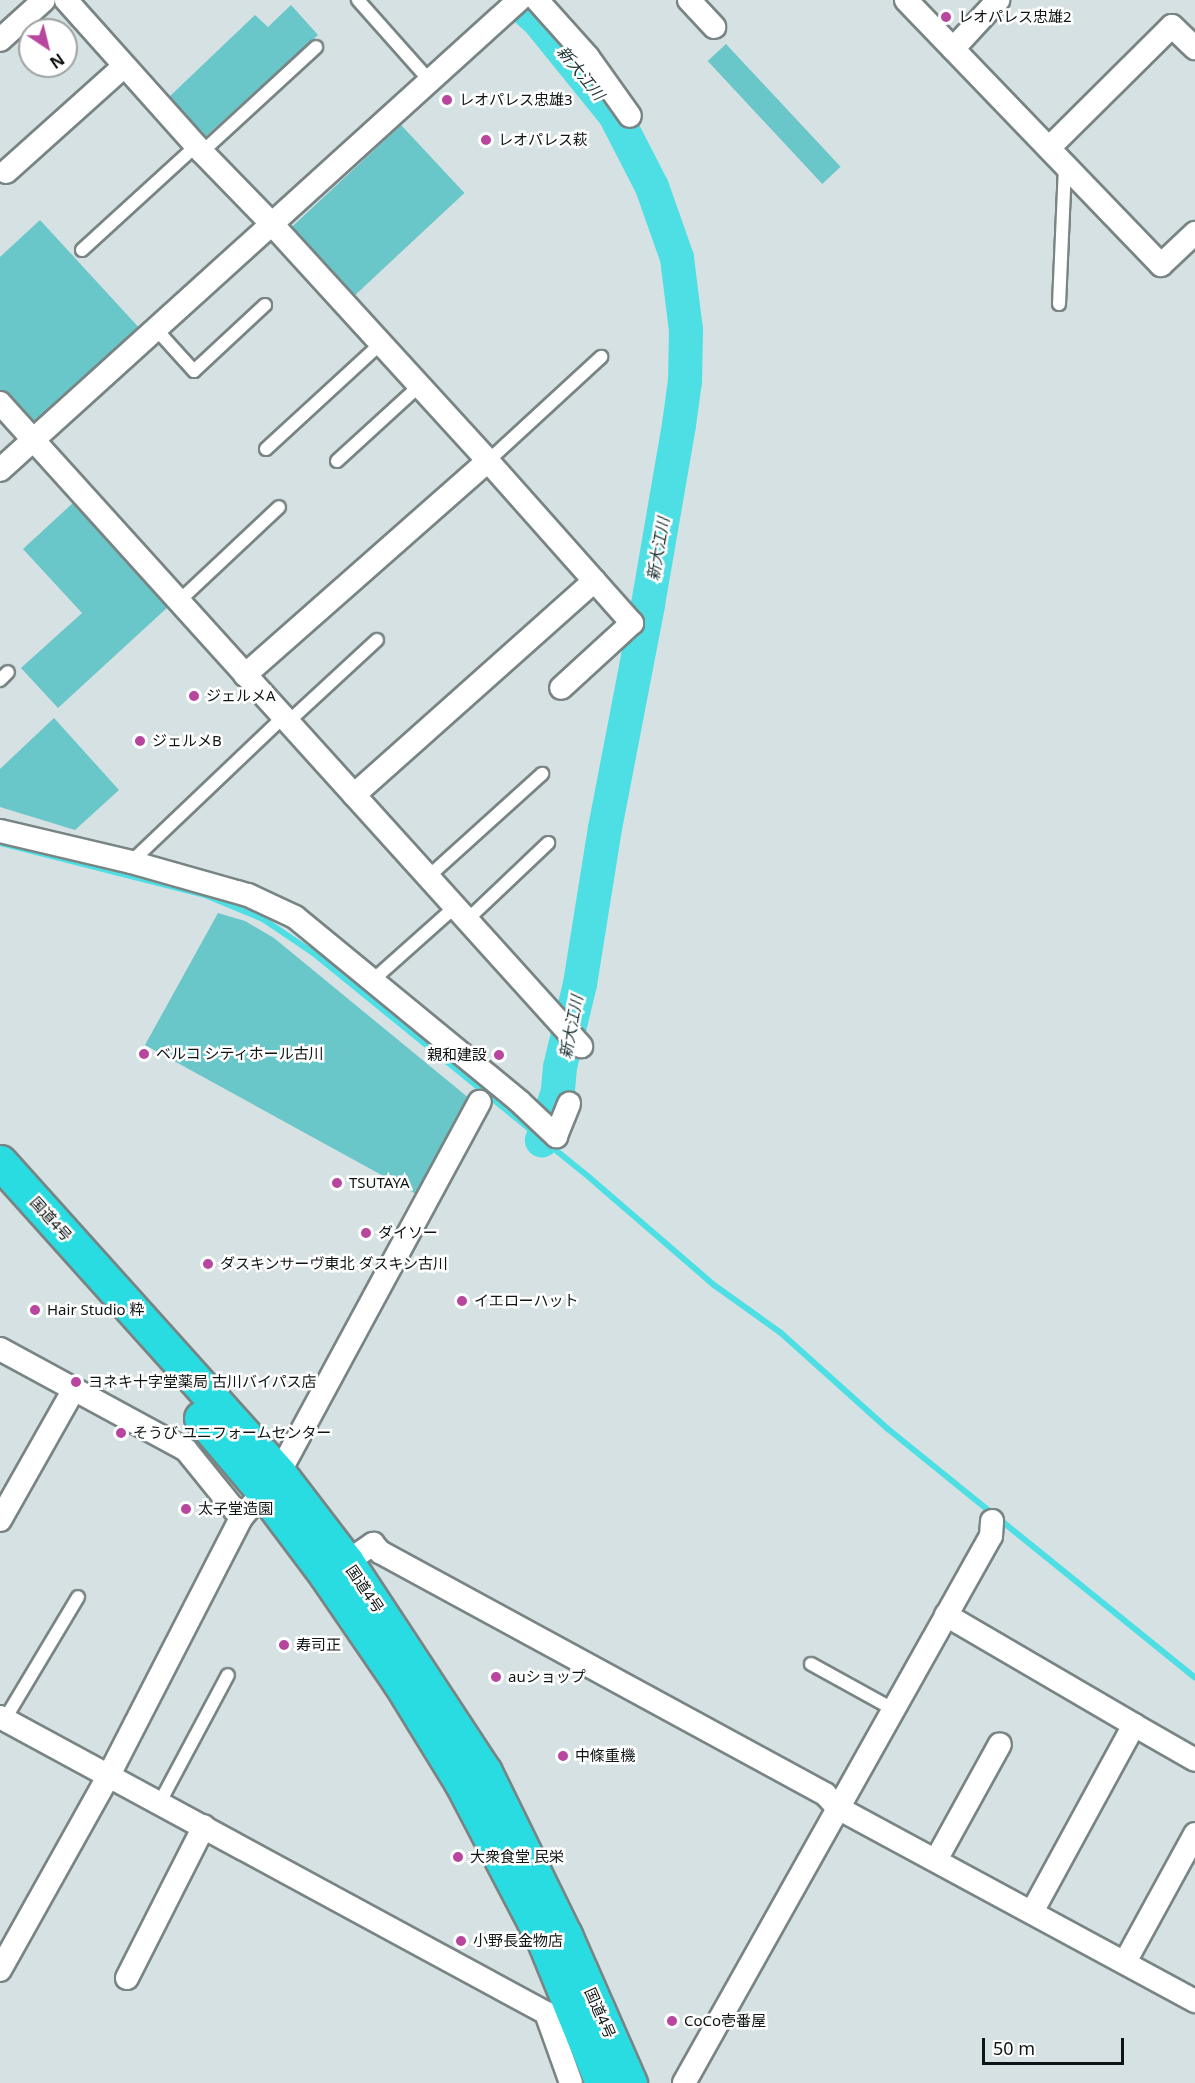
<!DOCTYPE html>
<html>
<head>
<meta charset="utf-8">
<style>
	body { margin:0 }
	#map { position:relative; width:1195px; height:2083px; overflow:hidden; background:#d5e1e2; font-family:"Noto Sans","Noto Sans JP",sans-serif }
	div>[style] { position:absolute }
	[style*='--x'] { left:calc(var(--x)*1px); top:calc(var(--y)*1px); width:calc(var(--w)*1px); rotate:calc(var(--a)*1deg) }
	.green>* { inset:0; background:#69c6c9; transform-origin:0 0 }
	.stream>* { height:6px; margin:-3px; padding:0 3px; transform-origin:3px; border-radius:3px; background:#4ddfe4 }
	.river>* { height:34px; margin:-17px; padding:0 17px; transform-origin:17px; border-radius:17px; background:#4ddfe4 }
	.roads { filter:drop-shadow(2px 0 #798484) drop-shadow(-2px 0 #798484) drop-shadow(0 2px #798484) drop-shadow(0 -2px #798484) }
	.lane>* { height:12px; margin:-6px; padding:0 6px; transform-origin:6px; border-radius:6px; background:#fff }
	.street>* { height:22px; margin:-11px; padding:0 11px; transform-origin:11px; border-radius:11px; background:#fff }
	.highway>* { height:33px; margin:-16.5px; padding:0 16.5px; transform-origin:16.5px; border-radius:16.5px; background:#29dce2 }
	.dots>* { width:16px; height:16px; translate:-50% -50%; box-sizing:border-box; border:3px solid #fff; border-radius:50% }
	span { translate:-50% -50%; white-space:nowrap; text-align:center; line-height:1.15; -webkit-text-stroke:5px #fff; paint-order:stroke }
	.poi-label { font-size:15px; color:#0f1414 }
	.left { translate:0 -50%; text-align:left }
	.right { translate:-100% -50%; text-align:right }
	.street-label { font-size:15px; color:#0f1414 }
	.water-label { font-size:16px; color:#1a3233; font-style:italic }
	.north { position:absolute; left:18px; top:18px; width:60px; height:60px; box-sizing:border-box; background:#fff; border:2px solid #9fa1a1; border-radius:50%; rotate:145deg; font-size:16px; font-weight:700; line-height:24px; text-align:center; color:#0f1414 }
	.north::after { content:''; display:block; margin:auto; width:21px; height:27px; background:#b8459e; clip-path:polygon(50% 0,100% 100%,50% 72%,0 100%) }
	.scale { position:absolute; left:982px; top:2038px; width:142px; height:27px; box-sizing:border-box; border:3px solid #0f1414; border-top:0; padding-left:8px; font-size:18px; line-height:21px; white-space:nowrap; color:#0f1414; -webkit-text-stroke:4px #fff; paint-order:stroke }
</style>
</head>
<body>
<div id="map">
	<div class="green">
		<i style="clip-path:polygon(291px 5px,318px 35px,203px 139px,168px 98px,255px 15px,268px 27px)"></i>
		<i style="left:726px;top:44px;width:168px;height:25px;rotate:47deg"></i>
		<i style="left:401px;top:125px;width:93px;height:156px;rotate:47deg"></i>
		<i style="clip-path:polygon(40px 220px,142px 331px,35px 429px,0 391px,0 257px)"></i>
		<i style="clip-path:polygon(74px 502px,169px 606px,58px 708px,21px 668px,82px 613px,23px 549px)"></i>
		<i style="clip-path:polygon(54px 718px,119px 790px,75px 830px,0 807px,0 769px)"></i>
		<i style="clip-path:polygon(218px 913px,245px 921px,274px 938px,470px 1099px,418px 1195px,145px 1045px)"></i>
	</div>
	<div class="stream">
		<i style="--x:0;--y:843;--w:211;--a:14.2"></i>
		<i style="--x:205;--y:895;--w:63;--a:22.5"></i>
		<i style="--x:263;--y:919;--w:59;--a:34"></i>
		<i style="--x:312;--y:952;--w:358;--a:39.1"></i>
		<i style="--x:590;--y:1178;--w:164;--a:40.8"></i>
		<i style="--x:714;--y:1285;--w:82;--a:35.6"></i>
		<i style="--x:781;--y:1333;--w:144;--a:41.9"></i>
		<i style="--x:888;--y:1429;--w:395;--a:39"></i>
	</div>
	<div class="river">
		<i style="--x:516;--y:0;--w:31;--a:42"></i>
		<i style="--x:539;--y:21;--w:121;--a:51"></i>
		<i style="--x:615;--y:115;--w:81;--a:62.8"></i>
		<i style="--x:652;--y:187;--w:75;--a:70.6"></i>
		<i style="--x:677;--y:258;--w:73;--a:82.9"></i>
		<i style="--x:686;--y:330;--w:51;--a:91.1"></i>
		<i style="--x:685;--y:381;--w:44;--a:97.8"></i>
		<i style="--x:679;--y:425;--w:183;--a:99.8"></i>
		<i style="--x:648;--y:605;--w:227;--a:100.9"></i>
		<i style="--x:605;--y:828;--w:158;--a:99.1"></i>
		<i style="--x:580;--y:984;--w:85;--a:103.5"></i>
		<i style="--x:560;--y:1067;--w:24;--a:95"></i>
		<i style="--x:558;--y:1091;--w:52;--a:108.1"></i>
	</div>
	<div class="roads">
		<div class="lane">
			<i style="--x:358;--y:0;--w:107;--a:48.4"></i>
			<i style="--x:202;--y:152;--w:155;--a:-42.6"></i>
			<i style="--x:82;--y:250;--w:154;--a:-42.4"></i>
			<i style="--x:1059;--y:304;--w:139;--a:-87.5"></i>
			<i style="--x:155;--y:328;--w:58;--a:47.8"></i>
			<i style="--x:194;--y:371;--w:97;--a:-42.9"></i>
			<i style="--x:266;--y:449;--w:155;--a:-42.6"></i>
			<i style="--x:337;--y:461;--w:111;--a:-42.4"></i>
			<i style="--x:488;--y:461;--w:154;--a:-42.6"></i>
			<i style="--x:179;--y:601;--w:137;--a:-43.2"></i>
			<i style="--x:0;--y:680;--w:11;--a:-45"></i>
			<i style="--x:288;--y:722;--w:121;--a:-42.7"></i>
			<i style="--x:131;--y:862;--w:210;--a:-43.6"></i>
			<i style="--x:428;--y:877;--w:154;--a:-42.1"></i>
			<i style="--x:467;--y:920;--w:112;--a:-43.5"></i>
			<i style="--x:373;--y:980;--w:110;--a:-41.7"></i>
			<i style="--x:811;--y:1664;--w:94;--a:28.8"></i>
			<i style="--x:5;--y:1719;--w:142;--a:-59.1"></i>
			<i style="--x:159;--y:1804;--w:146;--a:-61.9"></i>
		</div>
		<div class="street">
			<i style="--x:66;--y:0;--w:204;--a:48.2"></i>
			<i style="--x:202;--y:152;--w:99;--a:45.8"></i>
			<i style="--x:271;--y:223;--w:322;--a:47.6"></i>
			<i style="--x:488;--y:461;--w:217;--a:48.4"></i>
			<i style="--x:632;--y:623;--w:96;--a:137.5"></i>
			<i style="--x:537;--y:0;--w:76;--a:48.2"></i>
			<i style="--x:588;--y:57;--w:72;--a:54.6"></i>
			<i style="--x:689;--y:0;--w:37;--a:47"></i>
			<i style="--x:906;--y:0;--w:368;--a:46.1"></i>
			<i style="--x:1161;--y:265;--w:47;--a:-43.3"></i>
			<i style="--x:0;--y:40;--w:59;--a:-42.3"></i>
			<i style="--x:953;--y:49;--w:67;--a:-47.4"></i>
			<i style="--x:1049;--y:148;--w:173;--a:-44.8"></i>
			<i style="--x:1172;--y:26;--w:32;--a:44"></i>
			<i style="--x:6;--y:172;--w:159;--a:-41.9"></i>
			<i style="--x:0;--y:403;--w:867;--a:47.9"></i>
			<i style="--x:0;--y:470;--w:700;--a:-42.16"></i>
			<i style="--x:245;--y:675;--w:324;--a:-41.4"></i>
			<i style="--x:354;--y:795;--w:322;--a:-41.7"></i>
			<i style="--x:0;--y:831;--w:135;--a:13.3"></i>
			<i style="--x:131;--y:862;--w:122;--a:15.8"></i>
			<i style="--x:248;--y:895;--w:52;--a:25.1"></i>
			<i style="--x:295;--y:917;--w:291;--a:39.4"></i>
			<i style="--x:520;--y:1102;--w:50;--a:43.4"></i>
			<i style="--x:556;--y:1136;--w:35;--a:-68"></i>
			<i style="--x:0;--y:1349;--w:212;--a:28.5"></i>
			<i style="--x:186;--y:1450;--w:87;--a:51"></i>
			<i style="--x:0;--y:1520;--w:150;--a:-60.5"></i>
			<i style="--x:347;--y:1562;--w:32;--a:-35"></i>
			<i style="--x:373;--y:1544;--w:11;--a:49"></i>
			<i style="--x:380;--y:1552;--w:507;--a:28.54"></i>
			<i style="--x:825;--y:1794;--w:19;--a:47"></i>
			<i style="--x:838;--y:1808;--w:406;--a:28.4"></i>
			<i style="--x:946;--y:1615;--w:218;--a:30.3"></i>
			<i style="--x:0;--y:1717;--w:621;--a:28.46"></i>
			<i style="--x:546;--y:2013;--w:74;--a:70.3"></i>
			<i style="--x:936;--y:1860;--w:132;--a:-61.1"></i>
			<i style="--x:1032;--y:1912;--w:213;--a:-61.4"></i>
			<i style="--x:1134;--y:1725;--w:70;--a:29.8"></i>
			<i style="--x:1125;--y:1962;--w:146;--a:-61.3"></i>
			<i style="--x:0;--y:1970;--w:221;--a:-60.8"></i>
			<i style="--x:108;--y:1777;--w:291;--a:-62.8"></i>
			<i style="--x:241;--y:1518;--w:59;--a:-49.8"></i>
			<i style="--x:279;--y:1473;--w:422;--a:-61.6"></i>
			<i style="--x:127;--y:1978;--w:170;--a:-63.1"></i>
			<i style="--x:684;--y:2083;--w:627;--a:-60.7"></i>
			<i style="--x:991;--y:1536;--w:15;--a:-86"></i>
		</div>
		<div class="highway">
			<i style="--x:0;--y:1162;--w:418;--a:48.1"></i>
			<i style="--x:279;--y:1473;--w:112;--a:52.6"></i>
			<i style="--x:347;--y:1562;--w:251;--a:56.7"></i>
			<i style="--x:485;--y:1772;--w:182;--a:63.9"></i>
			<i style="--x:565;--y:1935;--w:162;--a:66.3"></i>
			<i style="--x:201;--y:1418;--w:96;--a:49.7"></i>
			<i style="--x:263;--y:1491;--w:105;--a:53.1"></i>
			<i style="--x:326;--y:1575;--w:131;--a:55.6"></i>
			<i style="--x:400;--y:1683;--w:116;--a:58.4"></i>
			<i style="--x:461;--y:1782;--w:179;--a:62.4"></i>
			<i style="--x:544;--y:1941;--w:153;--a:67.8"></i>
		</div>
	</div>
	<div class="dots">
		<i style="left:946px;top:17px;background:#b8459e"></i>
		<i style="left:447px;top:100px;background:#b8459e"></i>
		<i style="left:486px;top:140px;background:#b8459e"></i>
		<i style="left:194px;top:696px;background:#b8459e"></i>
		<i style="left:140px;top:741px;background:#b8459e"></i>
		<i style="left:144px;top:1054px;background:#b8459e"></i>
		<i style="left:499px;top:1055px;background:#b8459e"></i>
		<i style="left:337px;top:1183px;background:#b8459e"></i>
		<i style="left:366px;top:1233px;background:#b8459e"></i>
		<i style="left:208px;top:1264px;background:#b8459e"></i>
		<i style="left:462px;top:1301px;background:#b8459e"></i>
		<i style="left:35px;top:1310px;background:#b8459e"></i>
		<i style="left:76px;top:1382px;background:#b8459e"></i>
		<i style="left:121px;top:1433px;background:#b8459e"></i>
		<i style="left:186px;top:1509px;background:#b8459e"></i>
		<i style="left:284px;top:1645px;background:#b8459e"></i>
		<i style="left:496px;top:1677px;background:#b8459e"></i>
		<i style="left:563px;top:1756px;background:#b8459e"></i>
		<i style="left:458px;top:1857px;background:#b8459e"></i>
		<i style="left:461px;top:1941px;background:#b8459e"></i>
		<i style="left:672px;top:2021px;background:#b8459e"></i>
	</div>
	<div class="poi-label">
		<span class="left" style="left:958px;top:17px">レオパレス忠雄2</span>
		<span class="left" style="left:459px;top:100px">レオパレス忠雄3</span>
		<span class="left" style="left:498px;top:140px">レオパレス萩</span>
		<span class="left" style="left:206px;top:696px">ジェルメA</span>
		<span class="left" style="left:152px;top:741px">ジェルメB</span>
		<span class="left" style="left:156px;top:1054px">ベルコ シティホール古川</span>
		<span class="right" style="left:487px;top:1055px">親和建設</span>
		<span class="left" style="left:349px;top:1183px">TSUTAYA</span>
		<span class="left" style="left:378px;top:1233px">ダイソー</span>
		<span class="left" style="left:220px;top:1264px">ダスキンサーヴ東北 ダスキン古川</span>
		<span class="left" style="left:474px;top:1301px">イエローハット</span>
		<span class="left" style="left:47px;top:1310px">Hair Studio 粋</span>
		<span class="left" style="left:88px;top:1382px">ヨネキ十字堂薬局 古川バイパス店</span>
		<span class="left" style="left:133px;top:1433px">そうび ユニフォームセンター</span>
		<span class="left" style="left:198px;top:1509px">太子堂造園</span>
		<span class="left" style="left:296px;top:1645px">寿司正</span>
		<span class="left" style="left:508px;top:1677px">auショップ</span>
		<span class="left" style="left:575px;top:1756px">中條重機</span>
		<span class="left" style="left:470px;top:1857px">大衆食堂 民栄</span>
		<span class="left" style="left:473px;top:1941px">小野長金物店</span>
		<span class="left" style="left:684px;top:2021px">CoCo壱番屋</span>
	</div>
	<div class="street-label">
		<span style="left:51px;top:1219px;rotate:48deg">国道4号</span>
		<span style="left:365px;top:1589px;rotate:56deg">国道4号</span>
		<span style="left:600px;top:2013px;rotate:66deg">国道4号</span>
	</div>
	<div class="water-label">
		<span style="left:581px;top:73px;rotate:51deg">新大江川</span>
		<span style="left:658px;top:549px;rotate:-80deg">新大江川</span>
		<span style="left:571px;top:1027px;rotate:-79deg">新大江川</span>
	</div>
	<div class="north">N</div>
	<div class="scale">50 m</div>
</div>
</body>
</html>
